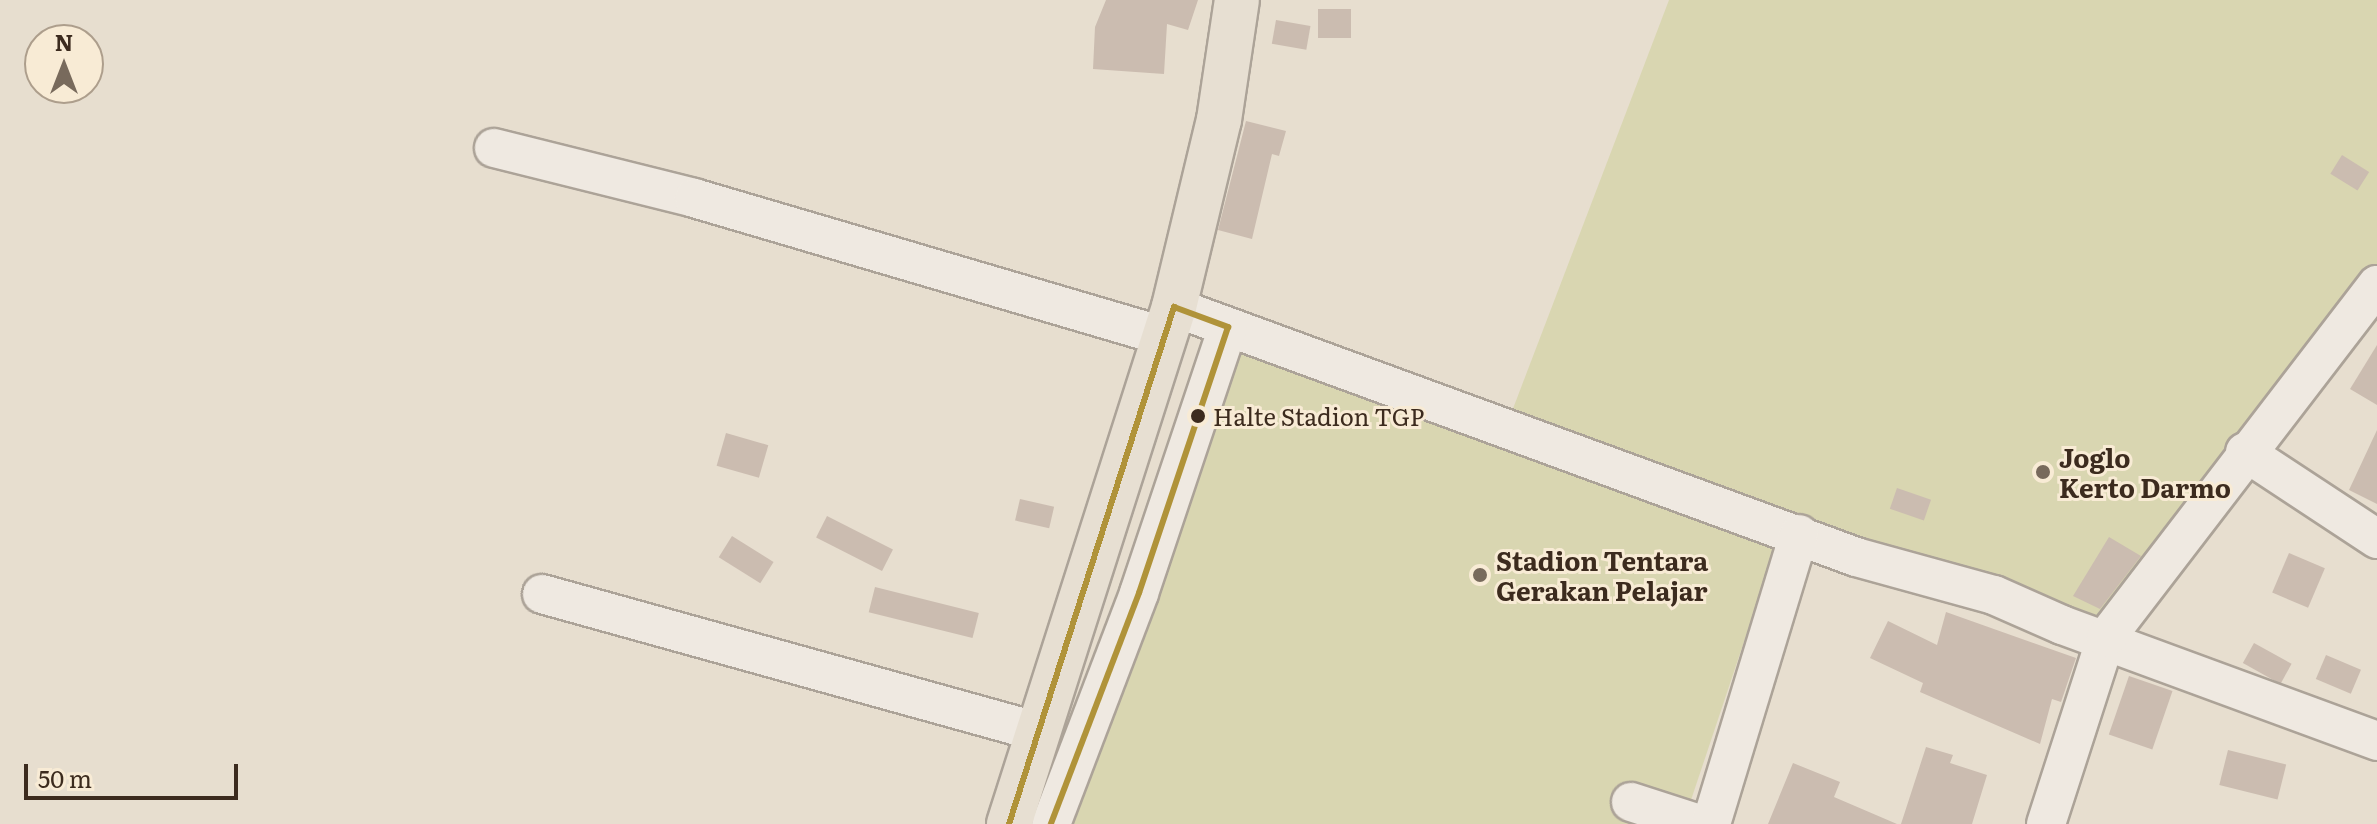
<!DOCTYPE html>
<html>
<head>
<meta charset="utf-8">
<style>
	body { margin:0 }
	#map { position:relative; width:2377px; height:824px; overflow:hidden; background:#e7decf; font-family:Literata,serif }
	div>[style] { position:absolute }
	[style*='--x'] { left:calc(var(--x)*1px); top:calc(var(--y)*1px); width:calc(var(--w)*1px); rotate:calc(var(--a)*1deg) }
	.green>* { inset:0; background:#d9d6b1 }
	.building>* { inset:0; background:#cbbcb0; transform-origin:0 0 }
	.roads { filter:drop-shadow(2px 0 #aca398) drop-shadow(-2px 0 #aca398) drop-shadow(0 2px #aca398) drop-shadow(0 -2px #aca398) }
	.minor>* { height:38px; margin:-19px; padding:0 19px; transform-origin:19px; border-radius:19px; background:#efe9e1 }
	.major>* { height:44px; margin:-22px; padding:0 22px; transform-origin:22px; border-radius:22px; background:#e7dfd2 }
	.bus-1>* { height:6px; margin:-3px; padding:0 3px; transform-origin:3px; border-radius:3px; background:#b09339 }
	.dots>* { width:22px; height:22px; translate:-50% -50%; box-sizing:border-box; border:4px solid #f8ebd5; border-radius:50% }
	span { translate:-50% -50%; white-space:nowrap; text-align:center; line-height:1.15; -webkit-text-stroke:6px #f8ebd5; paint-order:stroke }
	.bus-label { font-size:24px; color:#3c2b1e }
	.left { translate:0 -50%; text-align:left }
	.poi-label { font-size:26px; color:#3c2b1e; font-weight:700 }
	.north { position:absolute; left:24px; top:24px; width:80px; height:80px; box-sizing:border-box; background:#f8ebd5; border:2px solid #ad9e8c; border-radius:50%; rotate:0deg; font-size:22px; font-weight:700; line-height:32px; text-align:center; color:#3c2b1e }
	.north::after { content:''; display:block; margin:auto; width:28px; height:36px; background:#786a5c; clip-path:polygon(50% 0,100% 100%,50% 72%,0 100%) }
	.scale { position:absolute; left:24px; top:764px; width:214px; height:36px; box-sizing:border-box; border:4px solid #3c2b1e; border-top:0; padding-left:10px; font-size:24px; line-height:28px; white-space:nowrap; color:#3c2b1e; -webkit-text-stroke:6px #f8ebd5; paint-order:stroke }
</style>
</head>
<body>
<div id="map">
	<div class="green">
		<i style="clip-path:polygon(1669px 0,2377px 0,2377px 286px,2106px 638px,1506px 427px)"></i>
		<i style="clip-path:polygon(1228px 327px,1776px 546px,1683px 824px,1051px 824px)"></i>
	</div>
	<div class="building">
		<i style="clip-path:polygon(1106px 0,1198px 0,1188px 30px,1167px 24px,1164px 74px,1093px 69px,1095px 27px)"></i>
		<i style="left:1318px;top:9px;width:33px;height:29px"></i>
		<i style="left:1276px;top:20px;width:35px;height:24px;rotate:10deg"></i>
		<i style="clip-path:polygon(1246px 121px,1286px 131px,1279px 156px,1272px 154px,1252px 239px,1218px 230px)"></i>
		<i style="left:2342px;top:155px;width:32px;height:22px;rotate:32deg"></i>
		<i style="clip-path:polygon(2377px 345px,2377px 405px,2350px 389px)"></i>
		<i style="clip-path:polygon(2377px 430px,2377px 504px,2349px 490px)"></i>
		<i style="left:726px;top:433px;width:44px;height:34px;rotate:16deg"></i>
		<i style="left:1897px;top:488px;width:36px;height:22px;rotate:19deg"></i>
		<i style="left:1020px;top:499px;width:35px;height:22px;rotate:13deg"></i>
		<i style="left:827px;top:516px;width:74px;height:24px;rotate:27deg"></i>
		<i style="left:732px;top:536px;width:49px;height:25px;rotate:32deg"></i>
		<i style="clip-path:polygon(2109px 537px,2141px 556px,2100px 609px,2073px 596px)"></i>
		<i style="left:2289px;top:553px;width:39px;height:43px;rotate:23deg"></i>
		<i style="left:875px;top:587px;width:107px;height:26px;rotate:14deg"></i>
		<i style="clip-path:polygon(1946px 612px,2076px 658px,2061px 702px,2052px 699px,2040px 744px,1920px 692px,1923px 683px,1870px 658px,1888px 621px,1937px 645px)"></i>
		<i style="left:2254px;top:643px;width:43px;height:23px;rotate:29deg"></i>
		<i style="left:2326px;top:655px;width:38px;height:26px;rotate:23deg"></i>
		<i style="left:2129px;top:676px;width:46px;height:62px;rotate:19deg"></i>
		<i style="clip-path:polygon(1926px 747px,1953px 755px,1950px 763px,1987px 775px,1972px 824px,1901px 824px)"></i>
		<i style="left:2228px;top:750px;width:60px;height:36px;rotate:14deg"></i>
		<i style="clip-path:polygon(1793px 763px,1840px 782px,1834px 797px,1897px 824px,1768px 824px)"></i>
	</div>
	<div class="roads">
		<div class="minor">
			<i style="--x:494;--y:148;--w:206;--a:14"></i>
			<i style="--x:694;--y:198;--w:491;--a:16.4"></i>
			<i style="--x:1174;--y:307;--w:726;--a:20.13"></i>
			<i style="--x:1856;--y:557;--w:143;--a:15.4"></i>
			<i style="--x:1994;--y:595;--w:74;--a:23.8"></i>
			<i style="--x:2062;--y:625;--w:336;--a:20.2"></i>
			<i style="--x:2245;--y:452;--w:158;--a:33.4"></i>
			<i style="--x:542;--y:594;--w:516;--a:15.52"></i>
			<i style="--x:1631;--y:802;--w:71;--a:17.9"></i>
			<i style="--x:1051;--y:824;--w:247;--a:-69.1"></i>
			<i style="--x:1139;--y:593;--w:280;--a:-71.5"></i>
			<i style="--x:1711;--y:824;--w:303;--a:-73.1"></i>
			<i style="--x:2046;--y:824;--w:195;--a:-72.1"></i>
			<i style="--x:2106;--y:638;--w:445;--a:-52.5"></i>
		</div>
		<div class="major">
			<i style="--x:1009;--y:824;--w:543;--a:-72.3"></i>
			<i style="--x:1174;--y:307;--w:192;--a:-76.5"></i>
			<i style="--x:1219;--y:120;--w:121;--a:-81.5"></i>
		</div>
	</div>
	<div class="bus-1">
		<i style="--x:1009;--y:824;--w:543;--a:-72.3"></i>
		<i style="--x:1174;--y:307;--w:58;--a:20.3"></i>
		<i style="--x:1228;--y:327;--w:280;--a:108.5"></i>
		<i style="--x:1139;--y:593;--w:247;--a:110.9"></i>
	</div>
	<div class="dots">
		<i style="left:1198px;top:416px;background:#3c2b1e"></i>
		<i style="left:2043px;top:472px;background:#786a5c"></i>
		<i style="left:1480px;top:575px;background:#786a5c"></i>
	</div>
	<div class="bus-label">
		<span class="left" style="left:1213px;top:416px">Halte Stadion TGP</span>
	</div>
	<div class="poi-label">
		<span class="left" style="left:2059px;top:472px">Joglo<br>Kerto Darmo</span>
		<span class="left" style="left:1496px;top:575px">Stadion Tentara<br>Gerakan Pelajar</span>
	</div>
	<div class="north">N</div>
	<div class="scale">50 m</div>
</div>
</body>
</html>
